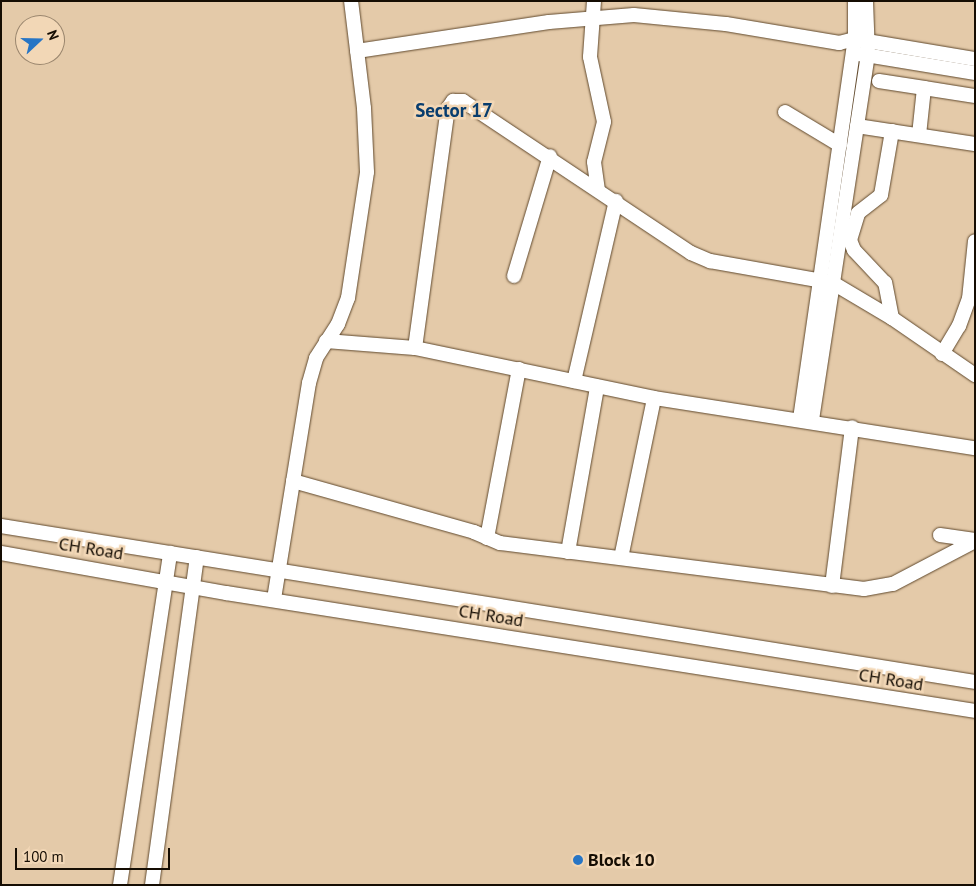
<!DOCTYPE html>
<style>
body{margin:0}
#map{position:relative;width:976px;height:886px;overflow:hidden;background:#e4caa9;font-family:"PT Sans",sans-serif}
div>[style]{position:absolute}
.roads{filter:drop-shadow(0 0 1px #60492d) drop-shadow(0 0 1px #60492d)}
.minor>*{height:14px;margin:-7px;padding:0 7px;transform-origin:7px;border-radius:7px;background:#fff}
.dots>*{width:14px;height:14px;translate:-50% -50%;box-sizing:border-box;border:2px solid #f2d7b6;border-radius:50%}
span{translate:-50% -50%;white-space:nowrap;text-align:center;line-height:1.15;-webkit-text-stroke:5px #f2d7b6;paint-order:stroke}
.street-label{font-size:18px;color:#150d03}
.poi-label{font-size:18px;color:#150d03;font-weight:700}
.left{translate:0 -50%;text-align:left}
.neighbourhood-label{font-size:19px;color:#083d6e;font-weight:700}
.frame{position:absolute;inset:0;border:2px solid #150d03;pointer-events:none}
.north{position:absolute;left:15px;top:15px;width:50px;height:50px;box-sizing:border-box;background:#f2d7b6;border:1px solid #9a866e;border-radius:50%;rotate:69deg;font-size:14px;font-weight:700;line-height:20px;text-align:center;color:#150d03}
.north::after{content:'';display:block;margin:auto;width:18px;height:22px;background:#2775c5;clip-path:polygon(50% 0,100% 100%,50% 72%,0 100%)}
.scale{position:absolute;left:15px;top:848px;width:155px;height:22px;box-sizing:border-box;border:2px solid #150d03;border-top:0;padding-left:6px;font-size:15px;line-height:18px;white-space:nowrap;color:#150d03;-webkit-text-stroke:4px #f2d7b6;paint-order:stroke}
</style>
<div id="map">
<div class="roads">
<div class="minor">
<div style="left:594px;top:1px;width:56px;rotate:94.1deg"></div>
<div style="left:590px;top:57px;width:66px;rotate:77.8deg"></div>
<div style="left:604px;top:122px;width:41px;rotate:104deg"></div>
<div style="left:594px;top:162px;width:27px;rotate:82deg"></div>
<div style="left:357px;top:51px;width:194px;rotate:-8.6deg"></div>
<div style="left:549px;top:22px;width:85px;rotate:-4.7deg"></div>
<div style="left:634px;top:15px;width:92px;rotate:5.6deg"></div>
<div style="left:726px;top:24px;width:115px;rotate:9.5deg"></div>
<div style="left:839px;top:43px;width:16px;rotate:-14deg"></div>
<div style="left:855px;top:39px;width:122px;rotate:9.5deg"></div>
<div style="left:859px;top:54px;width:118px;rotate:9.3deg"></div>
<div style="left:879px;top:81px;width:46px;rotate:8.8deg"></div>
<div style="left:785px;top:112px;width:64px;rotate:31deg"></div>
<div style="left:857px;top:126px;width:119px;rotate:8.7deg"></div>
<div style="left:919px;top:135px;width:47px;rotate:-83.9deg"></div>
<div style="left:924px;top:88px;width:52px;rotate:8.9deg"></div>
<div style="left:514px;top:276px;width:125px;rotate:-73.3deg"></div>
<div style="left:892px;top:318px;width:36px;rotate:-101deg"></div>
<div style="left:885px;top:283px;width:45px;rotate:-133.2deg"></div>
<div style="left:854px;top:250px;width:11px;rotate:-112deg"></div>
<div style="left:850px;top:240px;width:28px;rotate:-73deg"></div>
<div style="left:858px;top:213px;width:29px;rotate:-38deg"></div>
<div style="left:881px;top:195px;width:65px;rotate:-80.2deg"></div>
<div style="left:326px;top:341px;width:89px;rotate:4.5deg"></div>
<div style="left:415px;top:348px;width:244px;rotate:11.8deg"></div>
<div style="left:654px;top:398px;width:325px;rotate:8.9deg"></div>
<div style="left:415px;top:348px;width:242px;rotate:-82.2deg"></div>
<div style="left:448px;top:108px;width:9px;rotate:-54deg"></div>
<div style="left:453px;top:101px;width:10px"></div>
<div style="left:463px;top:101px;width:274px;rotate:33.7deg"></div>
<div style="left:691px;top:253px;width:21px;rotate:23deg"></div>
<div style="left:710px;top:261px;width:125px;rotate:10.1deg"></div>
<div style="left:833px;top:283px;width:69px;rotate:30.7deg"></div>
<div style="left:892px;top:318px;width:101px;rotate:34.5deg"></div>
<div style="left:942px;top:354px;width:33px;rotate:-59deg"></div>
<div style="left:959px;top:326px;width:29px;rotate:-70deg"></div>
<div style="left:969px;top:299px;width:58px;rotate:-84.1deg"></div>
<div style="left:574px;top:381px;width:185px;rotate:-76.9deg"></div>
<div style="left:800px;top:419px;width:384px;rotate:-81.8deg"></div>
<div style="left:855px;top:39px;width:38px;rotate:-90deg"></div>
<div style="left:812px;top:420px;width:368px;rotate:-81.3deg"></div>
<div style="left:868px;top:56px;width:55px;rotate:-92.1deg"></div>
<div style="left:293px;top:481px;width:188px;rotate:15.7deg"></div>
<div style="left:474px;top:532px;width:28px;rotate:23deg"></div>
<div style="left:500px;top:543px;width:367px;rotate:7.2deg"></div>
<div style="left:864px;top:589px;width:29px;rotate:-10deg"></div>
<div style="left:893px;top:584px;width:93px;rotate:-27.7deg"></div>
<div style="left:1px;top:526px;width:986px;rotate:9.1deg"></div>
<div style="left:940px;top:535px;width:35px;rotate:8deg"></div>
<div style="left:487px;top:538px;width:172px;rotate:-79.3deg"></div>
<div style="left:568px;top:552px;width:168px;rotate:-80deg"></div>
<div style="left:1px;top:553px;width:229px;rotate:10.1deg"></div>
<div style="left:226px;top:593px;width:758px;rotate:8.95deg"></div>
<div style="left:621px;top:558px;width:163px;rotate:-78.3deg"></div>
<div style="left:832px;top:586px;width:160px;rotate:-82.8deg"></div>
<div style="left:274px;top:599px;width:219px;rotate:-80.8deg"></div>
<div style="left:309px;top:383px;width:26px;rotate:-74deg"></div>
<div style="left:316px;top:358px;width:40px;rotate:-57.1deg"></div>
<div style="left:338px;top:324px;width:28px;rotate:-69deg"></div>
<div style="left:348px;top:298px;width:127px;rotate:-81.4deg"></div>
<div style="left:367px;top:172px;width:64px;rotate:-92.7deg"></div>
<div style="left:364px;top:108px;width:108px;rotate:-96.9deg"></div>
<div style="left:120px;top:885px;width:336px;rotate:-81.4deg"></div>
<div style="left:152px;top:885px;width:331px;rotate:-82.2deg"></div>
</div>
</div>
<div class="dots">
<div style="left:578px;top:860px;background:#2775c5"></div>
</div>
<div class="street-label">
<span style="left:91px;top:549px;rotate:9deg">CH Road</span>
<span style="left:491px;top:616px;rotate:9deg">CH Road</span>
<span style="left:891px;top:680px;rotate:9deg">CH Road</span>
</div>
<div class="poi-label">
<span class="left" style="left:588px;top:860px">Block 10</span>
</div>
<div class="neighbourhood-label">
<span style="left:454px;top:111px">Sector 17</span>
</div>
<div class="frame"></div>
<div class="north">N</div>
<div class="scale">100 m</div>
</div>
